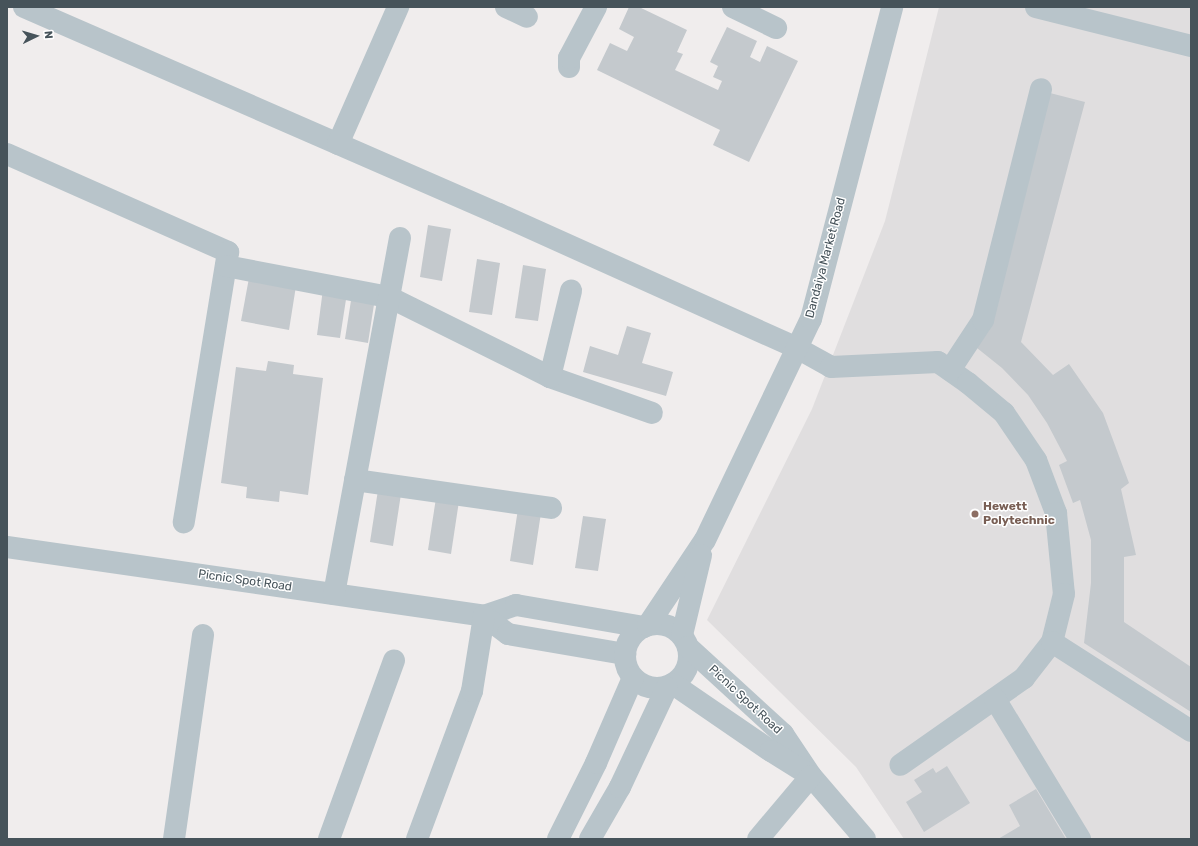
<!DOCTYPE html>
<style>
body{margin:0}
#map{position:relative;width:1198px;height:846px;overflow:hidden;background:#f0eded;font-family:Rubik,sans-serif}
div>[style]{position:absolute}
.education>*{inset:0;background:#e0dedf}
.building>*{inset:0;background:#c4c9cd}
.minor>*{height:22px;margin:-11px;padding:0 11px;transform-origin:11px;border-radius:11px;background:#b8c4ca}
.minor>.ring{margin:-11px;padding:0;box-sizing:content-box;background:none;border:22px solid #b8c4ca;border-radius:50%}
.dots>*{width:11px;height:11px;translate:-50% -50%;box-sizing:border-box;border:2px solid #fff;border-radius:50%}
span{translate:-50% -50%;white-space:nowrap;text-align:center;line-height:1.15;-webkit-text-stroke:3px #fff;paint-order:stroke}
.street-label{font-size:12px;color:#46535a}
.education-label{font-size:12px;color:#785e54;font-weight:700}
.left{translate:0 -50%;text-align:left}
.frame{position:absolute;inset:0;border:8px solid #46535a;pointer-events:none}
.north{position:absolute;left:16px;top:16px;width:40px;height:40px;-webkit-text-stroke:3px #fff;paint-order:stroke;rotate:85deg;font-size:11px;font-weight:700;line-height:16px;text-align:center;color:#46535a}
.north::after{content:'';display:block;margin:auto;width:14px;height:18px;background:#46535a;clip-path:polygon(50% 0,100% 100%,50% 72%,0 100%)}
</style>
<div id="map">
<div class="education">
<div style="clip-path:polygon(939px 7px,1191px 7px,1191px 839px,904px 839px,856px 767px,707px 620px,812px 409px,885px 221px)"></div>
</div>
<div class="building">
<div style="clip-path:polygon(629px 7px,639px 7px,687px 30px,677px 52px,683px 54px,675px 70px,718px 90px,722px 81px,713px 77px,718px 66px,710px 62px,727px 27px,757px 41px,750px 57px,760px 62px,767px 46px,798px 61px,749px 162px,713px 145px,720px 130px,597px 70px,610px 43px,627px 51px,634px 37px,619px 29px)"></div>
<div style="clip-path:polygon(1050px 93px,1085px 102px,1021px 342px,1053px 375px,1069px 364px,1103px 413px,1129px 483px,1121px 489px,1136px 555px,1124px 557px,1124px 622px,1191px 667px,1191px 712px,1084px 643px,1091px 583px,1091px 540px,1080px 500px,1073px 503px,1059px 465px,1067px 461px,1047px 423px,1028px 395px,1002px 368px,977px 348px)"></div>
<div style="clip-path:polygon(428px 225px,451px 229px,442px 281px,420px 277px)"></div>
<div style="clip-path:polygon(477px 259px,500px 263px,492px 315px,469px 312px)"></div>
<div style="clip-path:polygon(523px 265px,546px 269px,538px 321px,515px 318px)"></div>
<div style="clip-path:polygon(249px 278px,296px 286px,289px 330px,241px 321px)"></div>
<div style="clip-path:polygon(323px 289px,347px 293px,340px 338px,317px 335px)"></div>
<div style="clip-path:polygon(352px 294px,375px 298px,368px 343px,345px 339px)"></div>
<div style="clip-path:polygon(627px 326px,651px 333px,642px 363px,673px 372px,666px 396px,583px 372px,590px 346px,618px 355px)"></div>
<div style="clip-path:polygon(268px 361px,294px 365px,293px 374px,323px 378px,308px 495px,280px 491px,279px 502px,246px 498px,247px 487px,221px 483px,236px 367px,266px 371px)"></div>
<div style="clip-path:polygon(378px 490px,401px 494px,393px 546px,370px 542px)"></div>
<div style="clip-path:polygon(436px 498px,459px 501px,451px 554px,428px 550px)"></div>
<div style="clip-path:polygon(518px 509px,541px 513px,533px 565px,510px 561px)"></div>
<div style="clip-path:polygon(583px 516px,606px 519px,598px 571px,575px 568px)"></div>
<div style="clip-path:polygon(947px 766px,970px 803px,924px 832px,906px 802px,922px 792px,914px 780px,933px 768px,936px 773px)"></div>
<div style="clip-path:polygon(1036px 789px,1066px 839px,998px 839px,1020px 826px,1009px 805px)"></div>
</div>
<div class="minor">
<div style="left:24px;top:7px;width:518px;rotate:23.55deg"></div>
<div style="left:499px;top:214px;width:327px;rotate:24.2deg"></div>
<div style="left:797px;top:348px;width:39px;rotate:29deg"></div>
<div style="left:831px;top:367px;width:107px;rotate:-2.7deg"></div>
<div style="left:938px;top:362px;width:37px;rotate:35deg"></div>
<div style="left:968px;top:383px;width:47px;rotate:39.8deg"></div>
<div style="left:1004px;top:413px;width:57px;rotate:55.8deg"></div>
<div style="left:1036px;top:460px;width:57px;rotate:69.3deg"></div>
<div style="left:1056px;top:513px;width:81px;rotate:84.4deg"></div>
<div style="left:1064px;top:594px;width:49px;rotate:104deg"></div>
<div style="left:1052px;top:642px;width:46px;rotate:127.9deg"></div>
<div style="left:1024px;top:678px;width:151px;rotate:144.9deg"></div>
<div style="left:506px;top:7px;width:23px;rotate:25deg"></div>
<div style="left:733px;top:7px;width:48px;rotate:26deg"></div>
<div style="left:1036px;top:7px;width:160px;rotate:14.1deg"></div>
<div style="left:569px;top:67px;width:9px;rotate:-90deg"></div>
<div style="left:569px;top:58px;width:58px;rotate:-62.1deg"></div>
<div style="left:338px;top:144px;width:150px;rotate:-66.3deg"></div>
<div style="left:7px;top:154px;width:242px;rotate:23.9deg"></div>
<div style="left:228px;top:252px;width:274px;rotate:99.3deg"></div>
<div style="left:226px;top:266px;width:166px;rotate:10.8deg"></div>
<div style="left:389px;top:297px;width:180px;rotate:26.4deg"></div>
<div style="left:550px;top:377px;width:108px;rotate:19.4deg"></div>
<div style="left:950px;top:370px;width:60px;rotate:-56.6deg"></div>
<div style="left:983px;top:320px;width:238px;rotate:-75.9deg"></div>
<div style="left:550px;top:377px;width:89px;rotate:-76.3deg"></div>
<div style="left:355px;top:480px;width:198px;rotate:8.1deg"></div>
<div style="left:7px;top:547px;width:482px;rotate:8.2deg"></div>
<div style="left:484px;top:616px;width:34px;rotate:-19deg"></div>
<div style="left:516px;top:605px;width:130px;rotate:9.8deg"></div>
<div style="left:334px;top:594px;width:362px;rotate:-79.5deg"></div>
<div style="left:484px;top:616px;width:30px;rotate:37deg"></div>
<div style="left:508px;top:634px;width:119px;rotate:9.7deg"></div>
<div class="ring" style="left:625px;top:624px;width:42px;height:42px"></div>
<div style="left:648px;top:625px;width:102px;rotate:-56.2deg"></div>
<div style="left:705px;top:540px;width:245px;rotate:-64.4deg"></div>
<div style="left:811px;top:319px;width:322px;rotate:-75.4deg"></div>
<div style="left:682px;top:635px;width:82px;rotate:-76.6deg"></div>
<div style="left:1052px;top:642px;width:165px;rotate:32.6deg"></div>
<div style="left:688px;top:647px;width:129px;rotate:42.5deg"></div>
<div style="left:783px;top:734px;width:50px;rotate:56.3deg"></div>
<div style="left:811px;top:776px;width:83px;rotate:49.4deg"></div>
<div style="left:673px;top:684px;width:119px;rotate:34.4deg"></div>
<div style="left:771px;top:751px;width:40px;rotate:32deg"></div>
<div style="left:995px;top:699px;width:164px;rotate:58.7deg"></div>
<div style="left:174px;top:839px;width:206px;rotate:-81.9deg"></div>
<div style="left:329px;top:839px;width:190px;rotate:-70deg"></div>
<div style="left:417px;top:839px;width:158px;rotate:-69.6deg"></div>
<div style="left:472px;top:691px;width:76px;rotate:-80.9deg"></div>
<div style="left:558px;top:839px;width:85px;rotate:-63.4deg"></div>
<div style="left:596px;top:763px;width:93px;rotate:-66.5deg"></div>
<div style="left:590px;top:839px;width:60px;rotate:-60deg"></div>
<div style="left:620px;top:787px;width:110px;rotate:-64.8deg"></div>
<div style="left:758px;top:839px;width:82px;rotate:-49.9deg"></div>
</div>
<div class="dots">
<div style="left:975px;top:514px;background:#8d6e63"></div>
</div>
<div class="street-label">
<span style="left:826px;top:258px;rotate:-75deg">Dandaiya Market Road</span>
<span style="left:245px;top:581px;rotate:8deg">Picnic Spot Road</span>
<span style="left:745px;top:700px;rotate:43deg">Picnic Spot Road</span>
</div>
<div class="education-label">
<span class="left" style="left:983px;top:514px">Hewett<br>Polytechnic</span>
</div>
<div class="frame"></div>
<div class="north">N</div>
</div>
